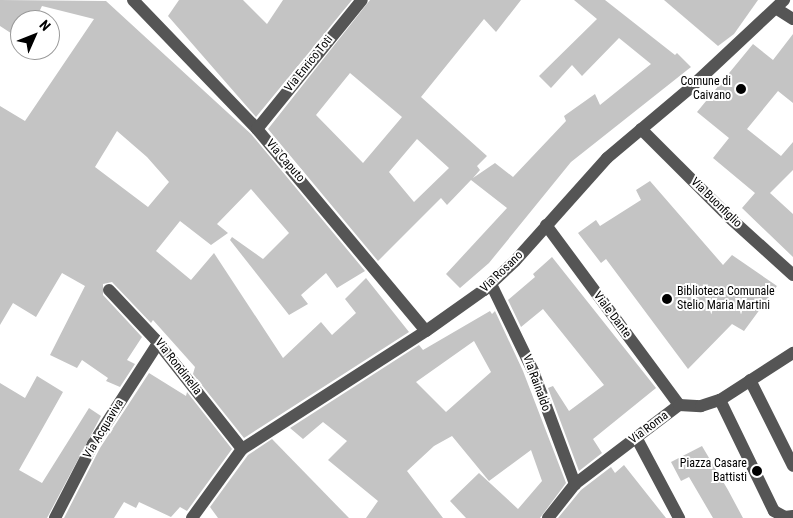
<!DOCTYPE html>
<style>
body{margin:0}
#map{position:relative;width:793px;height:518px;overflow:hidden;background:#fff;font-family:"Roboto Condensed",sans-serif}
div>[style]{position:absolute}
.building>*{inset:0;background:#c4c4c4}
.minor>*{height:12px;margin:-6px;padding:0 6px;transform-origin:6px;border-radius:6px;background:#555}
.dots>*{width:14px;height:14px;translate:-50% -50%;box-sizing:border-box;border:2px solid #fff;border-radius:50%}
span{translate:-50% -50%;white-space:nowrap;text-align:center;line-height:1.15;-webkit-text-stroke:4px #fff;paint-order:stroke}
.street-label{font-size:12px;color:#000}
.poi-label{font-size:12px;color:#000}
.right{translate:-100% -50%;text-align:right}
.left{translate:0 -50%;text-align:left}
.north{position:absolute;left:10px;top:10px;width:50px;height:50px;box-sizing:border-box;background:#fff;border:1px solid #999;border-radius:50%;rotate:46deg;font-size:14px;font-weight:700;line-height:20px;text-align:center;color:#000}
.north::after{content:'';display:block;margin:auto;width:18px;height:22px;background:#000;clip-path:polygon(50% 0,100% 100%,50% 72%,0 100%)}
</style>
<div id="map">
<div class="building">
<div style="clip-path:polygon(evenodd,0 0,106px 1px,251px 134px,365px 271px,337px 288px,326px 273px,301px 295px,308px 304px,289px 315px,230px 240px,232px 237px,263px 259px,289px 233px,251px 189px,217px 224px,228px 233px,211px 245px,180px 221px,156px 251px,191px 280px,214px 253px,283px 358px,321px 322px,332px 335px,356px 313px,345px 299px,366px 278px,409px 332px,244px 438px,193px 374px,195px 367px,153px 320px,151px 323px,112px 282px,103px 284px,103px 295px,142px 337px,127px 360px,135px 364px,120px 387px,106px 381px,108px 378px,82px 360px,77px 368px,50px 355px,85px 286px,62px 273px,36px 317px,13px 303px,0 325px,0 106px,25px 121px,94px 19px,42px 6px,35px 20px,20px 20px,20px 39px,0 26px,0 0,117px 131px,147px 157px,169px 182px,148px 207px,95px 167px,117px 131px)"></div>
<div style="clip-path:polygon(179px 0,243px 0,267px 24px,283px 0,352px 0,256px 117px,168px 16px)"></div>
<div style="clip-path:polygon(evenodd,370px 0,521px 0,496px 32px,484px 19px,421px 97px,487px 156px,477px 166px,480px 170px,473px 178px,495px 163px,513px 177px,566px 121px,564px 116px,595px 94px,600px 105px,651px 64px,619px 38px,582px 76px,572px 65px,551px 88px,539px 76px,597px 19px,574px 0,605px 0,675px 55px,677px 53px,691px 67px,571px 162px,489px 263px,460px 288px,446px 274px,507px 208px,471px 180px,447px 205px,441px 198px,378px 261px,268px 129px,370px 0,350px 73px,402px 117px,363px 163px,316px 115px,350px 73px,370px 0,417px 139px,449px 168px,414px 202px,389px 172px,417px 139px)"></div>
<div style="clip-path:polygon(664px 0,758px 0,734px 34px,718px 46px)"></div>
<div style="clip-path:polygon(793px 34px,793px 103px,778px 91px,747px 129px,781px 156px,793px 142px,793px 170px,770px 193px,793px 214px,793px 257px,742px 208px,755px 193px,713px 158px,729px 138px,697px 112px,753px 44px,773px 60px)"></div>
<div style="clip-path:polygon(650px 181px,723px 265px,732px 255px,777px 286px,744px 331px,732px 324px,688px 369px,606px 259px,601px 263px,578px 233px,596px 220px,600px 226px,641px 200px,636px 190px)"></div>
<div style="clip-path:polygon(552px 257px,656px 388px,593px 439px,602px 453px,579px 471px,548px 388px,553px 386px,569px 411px,604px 385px,543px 309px,521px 327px,508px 300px,535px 277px,533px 274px)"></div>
<div style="clip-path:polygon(evenodd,490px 311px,492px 314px,495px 311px,523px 371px,566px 483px,540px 518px,466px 518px,450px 501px,479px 473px,518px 509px,542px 481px,531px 450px,489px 481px,452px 436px,434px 446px,407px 471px,443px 518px,366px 518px,378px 501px,328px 460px,347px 441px,323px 422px,303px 439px,290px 428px,419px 345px,423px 350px,490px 311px,474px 341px,491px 372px,446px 412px,416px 382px,474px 341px)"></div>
<div style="clip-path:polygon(149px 373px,186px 396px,187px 392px,232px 449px,187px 511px,180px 507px,171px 517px,139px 502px,136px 508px,124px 502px,114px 518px,64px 518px,100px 448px)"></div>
<div style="clip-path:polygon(37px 376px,63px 392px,19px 470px,42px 483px,89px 408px,101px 416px,47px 518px,0 518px,0 383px,25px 398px)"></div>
<div style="clip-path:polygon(272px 439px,349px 518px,218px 518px,210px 507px,248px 455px)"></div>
<div style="clip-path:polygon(702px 446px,728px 490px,743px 518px,713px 518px,689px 477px,681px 481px,671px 462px)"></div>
<div style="clip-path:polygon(624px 465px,666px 518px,558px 518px,581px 490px,611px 467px,615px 473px)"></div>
</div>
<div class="minor">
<div style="left:133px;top:0;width:179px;rotate:46.1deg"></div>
<div style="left:257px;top:129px;width:263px;rotate:50.1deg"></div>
<div style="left:777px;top:9px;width:19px;rotate:32deg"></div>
<div style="left:257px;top:129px;width:166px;rotate:-50.9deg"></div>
<div style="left:641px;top:129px;width:126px;rotate:45deg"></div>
<div style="left:730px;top:218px;width:85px;rotate:42.1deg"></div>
<div style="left:546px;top:225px;width:224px;rotate:53.5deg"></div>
<div style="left:491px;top:284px;width:97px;rotate:64.2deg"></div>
<div style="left:533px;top:371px;width:121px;rotate:69.6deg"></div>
<div style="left:109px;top:290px;width:69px;rotate:46.8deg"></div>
<div style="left:156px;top:340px;width:139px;rotate:51.7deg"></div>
<div style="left:750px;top:380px;width:96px;rotate:63.4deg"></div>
<div style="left:720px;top:400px;width:123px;rotate:64.1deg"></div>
<div style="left:774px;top:511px;width:13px;rotate:29deg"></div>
<div style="left:785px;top:517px;width:8px;rotate:-7deg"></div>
<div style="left:636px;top:437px;width:92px;rotate:62deg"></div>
<div style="left:55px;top:518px;width:83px;rotate:-62.8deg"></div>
<div style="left:93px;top:444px;width:120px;rotate:-57.2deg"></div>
<div style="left:192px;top:518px;width:85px;rotate:-54.1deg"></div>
<div style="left:242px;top:449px;width:219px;rotate:-32.7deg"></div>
<div style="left:426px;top:331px;width:71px;rotate:-35.3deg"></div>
<div style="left:484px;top:290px;width:42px;rotate:-43.1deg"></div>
<div style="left:515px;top:261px;width:138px;rotate:-48.2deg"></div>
<div style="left:607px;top:158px;width:109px;rotate:-40.1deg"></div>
<div style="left:690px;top:88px;width:129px;rotate:-43.1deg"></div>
<div style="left:548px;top:518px;width:43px;rotate:-51.5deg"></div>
<div style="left:575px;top:484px;width:131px;rotate:-37.2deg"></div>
<div style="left:679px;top:405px;width:22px;rotate:3deg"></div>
<div style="left:701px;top:406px;width:20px;rotate:-18deg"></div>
<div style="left:720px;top:400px;width:87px;rotate:-32.8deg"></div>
</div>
<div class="dots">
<div style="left:741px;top:89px;background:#000"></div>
<div style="left:667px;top:299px;background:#000"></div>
<div style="left:757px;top:471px;background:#000"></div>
</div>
<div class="street-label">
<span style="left:309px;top:64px;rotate:-51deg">Via Enrico Toti</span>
<span style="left:285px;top:161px;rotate:49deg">Via Caputo</span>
<span style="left:716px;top:203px;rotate:44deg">Via Buonfiglio</span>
<span style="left:502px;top:272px;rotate:-44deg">Via Rosano</span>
<span style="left:612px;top:315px;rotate:53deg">Viale Dante</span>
<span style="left:178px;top:367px;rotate:52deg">Via Rondinella</span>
<span style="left:536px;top:383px;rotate:70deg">Via Rainaldo</span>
<span style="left:649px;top:428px;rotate:-37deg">Via Roma</span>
<span style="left:104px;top:429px;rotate:-59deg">Via Acquaviva</span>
</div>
<div class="poi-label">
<span class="right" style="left:731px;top:89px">Comune di<br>Caivano</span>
<span class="left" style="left:677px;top:299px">Biblioteca Comunale<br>Stelio Maria Martini</span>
<span class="right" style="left:747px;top:471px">Piazza Casare<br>Battisti</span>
</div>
<div class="north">N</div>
</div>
